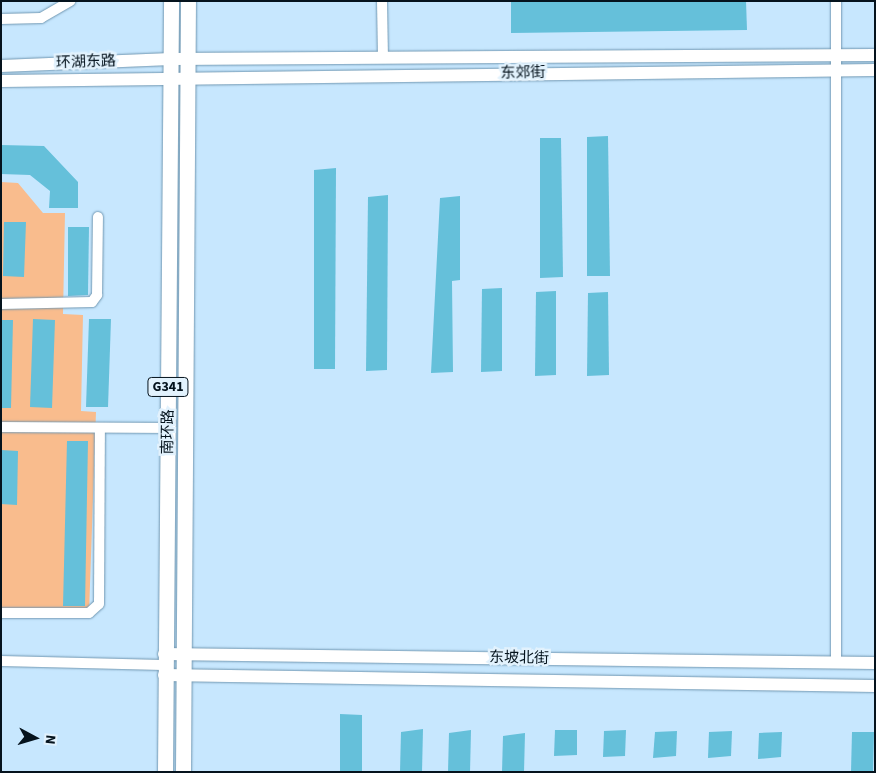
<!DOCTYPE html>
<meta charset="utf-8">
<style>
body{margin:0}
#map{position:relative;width:876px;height:773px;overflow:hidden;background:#c7e7fe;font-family:"Source Sans 3","Noto Sans SC",sans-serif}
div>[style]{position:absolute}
.green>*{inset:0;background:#f9bc8d}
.building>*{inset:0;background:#65c0da}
.roads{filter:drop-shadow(0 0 1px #7197b1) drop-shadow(0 0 1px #7197b1)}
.minor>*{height:10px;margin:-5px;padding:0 5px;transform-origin:5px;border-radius:5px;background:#fff}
.major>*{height:12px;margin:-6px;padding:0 6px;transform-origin:6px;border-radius:6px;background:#fff}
.highway>*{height:15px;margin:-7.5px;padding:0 7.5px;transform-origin:7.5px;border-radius:7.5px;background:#fff}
span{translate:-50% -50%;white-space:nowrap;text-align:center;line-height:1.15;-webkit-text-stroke:5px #e2f2fd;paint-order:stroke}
.shield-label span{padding:1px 4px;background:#e2f2fd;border:1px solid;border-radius:4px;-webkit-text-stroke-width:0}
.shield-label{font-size:14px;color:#05131d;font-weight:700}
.street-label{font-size:15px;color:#05131d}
.frame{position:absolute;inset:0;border:2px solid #05131d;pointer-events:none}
.north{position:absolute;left:10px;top:713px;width:50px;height:50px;-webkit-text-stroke:4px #e2f2fd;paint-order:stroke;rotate:96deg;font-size:14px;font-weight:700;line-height:20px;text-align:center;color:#05131d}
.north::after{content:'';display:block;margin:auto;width:18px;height:22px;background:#05131d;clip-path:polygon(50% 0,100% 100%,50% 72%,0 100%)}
</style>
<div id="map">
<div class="green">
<div style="clip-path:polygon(1px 182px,18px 183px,43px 213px,65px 213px,63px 314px,83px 315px,81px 411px,96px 412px,89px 613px,1px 613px)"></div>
</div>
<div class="building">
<div style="clip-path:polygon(511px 1px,746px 1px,747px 30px,511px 33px)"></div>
<div style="clip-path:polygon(608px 136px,610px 276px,587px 276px,587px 137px)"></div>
<div style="clip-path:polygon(540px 138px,561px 138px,563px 277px,540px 278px)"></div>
<div style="clip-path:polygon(1px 145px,44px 146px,78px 182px,78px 208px,49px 208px,50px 191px,30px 175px,1px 174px)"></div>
<div style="clip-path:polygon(336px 168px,335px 369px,314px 369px,314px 170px)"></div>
<div style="clip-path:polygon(388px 195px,387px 370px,366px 371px,368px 197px)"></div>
<div style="clip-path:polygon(460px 196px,460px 280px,452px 281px,453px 372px,431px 373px,440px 198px)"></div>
<div style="clip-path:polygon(4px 222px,26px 222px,24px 277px,3px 276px)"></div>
<div style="clip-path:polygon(68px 227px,89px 227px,88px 295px,68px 296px)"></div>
<div style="clip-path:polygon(502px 288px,502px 371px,481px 372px,482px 289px)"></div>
<div style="clip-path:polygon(556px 291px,556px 375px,535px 376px,536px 292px)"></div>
<div style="clip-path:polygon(608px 292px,609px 375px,587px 376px,588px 293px)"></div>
<div style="clip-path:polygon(33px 319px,55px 320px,52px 408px,30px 407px)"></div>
<div style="clip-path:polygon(89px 319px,111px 319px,108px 407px,86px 407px)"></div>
<div style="clip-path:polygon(1px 320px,13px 320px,11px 408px,1px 408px)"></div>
<div style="clip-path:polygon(67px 441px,88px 441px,85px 606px,63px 606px)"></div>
<div style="clip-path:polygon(1px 450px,18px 451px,17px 505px,1px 504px)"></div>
<div style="clip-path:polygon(340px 714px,362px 715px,362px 772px,340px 772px)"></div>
<div style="clip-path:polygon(423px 729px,422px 772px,400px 772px,401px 732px)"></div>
<div style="clip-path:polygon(471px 730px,470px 772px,448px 772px,449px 733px)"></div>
<div style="clip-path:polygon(555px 730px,577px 730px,577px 755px,554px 756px)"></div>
<div style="clip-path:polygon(626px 730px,625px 756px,603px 757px,604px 731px)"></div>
<div style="clip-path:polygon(677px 731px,676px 756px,653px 758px,655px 732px)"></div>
<div style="clip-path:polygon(732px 731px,731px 756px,708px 758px,709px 732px)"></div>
<div style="clip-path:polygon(782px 732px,781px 757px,758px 759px,759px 733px)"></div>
<div style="clip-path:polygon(852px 732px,874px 732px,873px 772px,851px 772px)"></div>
<div style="clip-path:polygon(525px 733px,524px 772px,502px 772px,503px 736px)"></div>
</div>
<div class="roads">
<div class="minor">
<div style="left:382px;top:1px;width:57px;rotate:89deg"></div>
<div style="left:836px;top:1px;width:661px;rotate:90deg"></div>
<div style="left:1px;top:19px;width:40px;rotate:-1.4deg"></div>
<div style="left:41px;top:18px;width:34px;rotate:-30deg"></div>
<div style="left:1px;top:304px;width:91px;rotate:-1.3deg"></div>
<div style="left:92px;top:302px;width:9px;rotate:-54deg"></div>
<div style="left:97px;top:295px;width:78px;rotate:-89.3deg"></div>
<div style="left:1px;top:427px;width:167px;rotate:0.3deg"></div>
<div style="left:1px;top:613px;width:88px"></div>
<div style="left:89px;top:613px;width:13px;rotate:-42deg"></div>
<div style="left:99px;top:604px;width:175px;rotate:-89.7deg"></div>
<div style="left:1px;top:661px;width:162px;rotate:1.4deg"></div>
</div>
<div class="major">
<div style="left:1px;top:66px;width:170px;rotate:-2.4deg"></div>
<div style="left:171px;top:59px;width:704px;rotate:-0.33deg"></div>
<div style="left:1px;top:81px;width:874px;rotate:-0.72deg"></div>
<div style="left:164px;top:654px;width:711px;rotate:0.73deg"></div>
<div style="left:164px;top:675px;width:711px;rotate:0.89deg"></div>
</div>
<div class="highway">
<div style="left:165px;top:772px;width:771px;rotate:-89.55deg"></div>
<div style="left:183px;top:772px;width:771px;rotate:-89.63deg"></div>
</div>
</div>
<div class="shield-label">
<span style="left:168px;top:387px">G341</span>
</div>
<div class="street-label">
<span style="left:86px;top:62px;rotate:-2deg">环湖东路</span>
<span style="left:523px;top:73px;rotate:-1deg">东郊街</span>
<span style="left:168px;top:432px;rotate:-89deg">南环路</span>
<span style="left:519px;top:658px;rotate:1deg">东坡北街</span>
</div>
<div class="frame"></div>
<div class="north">N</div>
</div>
